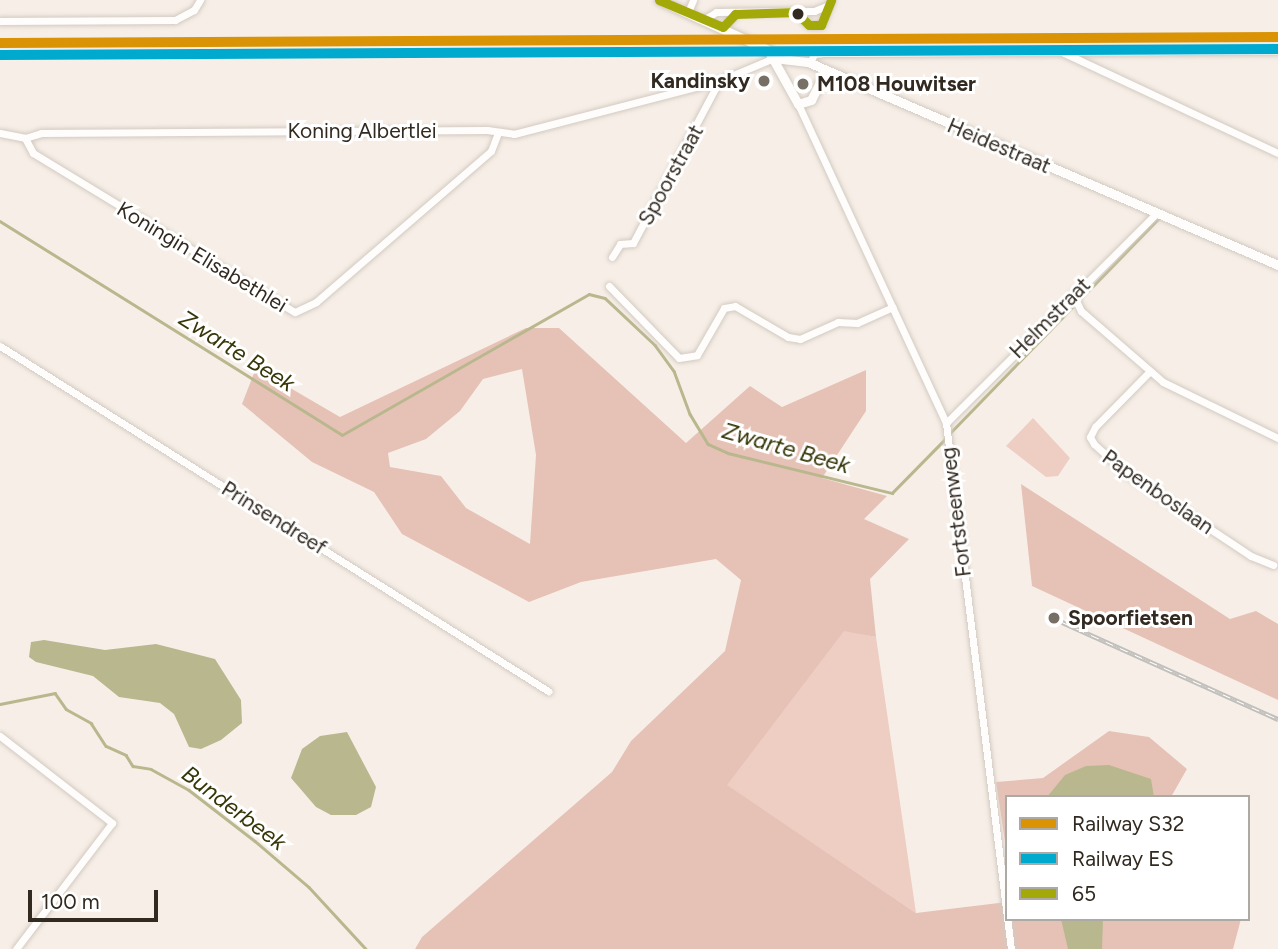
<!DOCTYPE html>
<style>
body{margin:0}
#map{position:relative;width:1278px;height:949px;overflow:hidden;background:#f7efe7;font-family:Figtree,sans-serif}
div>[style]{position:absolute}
.green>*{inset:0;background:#eecdc3}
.forest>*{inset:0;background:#e6c2b6}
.water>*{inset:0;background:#b9b78e}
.stream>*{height:2.5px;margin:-1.25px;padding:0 1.25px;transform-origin:1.25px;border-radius:1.25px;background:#b9b78e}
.roads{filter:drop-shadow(0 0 2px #d2cac2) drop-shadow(0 0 2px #d2cac2)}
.minor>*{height:7px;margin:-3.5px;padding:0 3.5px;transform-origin:3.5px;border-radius:3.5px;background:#fefdfb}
.tertiary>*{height:9px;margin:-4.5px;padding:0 4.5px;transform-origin:4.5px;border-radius:4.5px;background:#fefdfb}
.rail>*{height:5px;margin-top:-2.5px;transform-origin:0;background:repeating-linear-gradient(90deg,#fff 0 8px,#c1bfbc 0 16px);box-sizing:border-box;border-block:2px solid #c1bfbc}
.bus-1>*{height:9px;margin:-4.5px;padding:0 4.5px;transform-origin:4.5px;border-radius:4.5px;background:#a2a908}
.rail-1>*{height:10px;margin:-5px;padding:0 5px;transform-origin:5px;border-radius:5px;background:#d99305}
.rail-2>*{height:10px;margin:-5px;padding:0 5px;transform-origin:5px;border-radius:5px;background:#00a9ce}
.dots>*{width:19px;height:19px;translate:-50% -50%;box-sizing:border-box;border:4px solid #fff;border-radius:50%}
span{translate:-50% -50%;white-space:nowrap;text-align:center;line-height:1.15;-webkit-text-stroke:6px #fff;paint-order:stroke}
.poi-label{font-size:21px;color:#322a21;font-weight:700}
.right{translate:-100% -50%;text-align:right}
.left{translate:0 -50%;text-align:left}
.street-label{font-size:21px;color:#322a21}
.water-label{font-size:23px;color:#38370a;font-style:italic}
.legend{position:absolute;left:1005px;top:795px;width:245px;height:126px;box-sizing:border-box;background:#fff;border:2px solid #adaaa6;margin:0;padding:9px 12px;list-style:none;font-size:21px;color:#322a21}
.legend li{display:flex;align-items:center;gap:14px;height:35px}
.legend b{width:35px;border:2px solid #adaaa6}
.scale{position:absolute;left:28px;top:890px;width:130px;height:32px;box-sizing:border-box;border:4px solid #322a21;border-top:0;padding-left:9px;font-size:21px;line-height:24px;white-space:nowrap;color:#322a21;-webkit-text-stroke:5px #fff;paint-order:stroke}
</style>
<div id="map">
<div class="green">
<div style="clip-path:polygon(1033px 418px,1070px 458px,1058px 476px,1046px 477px,1006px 446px)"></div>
<div style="clip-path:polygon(844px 630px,876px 637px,916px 913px,726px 785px)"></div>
</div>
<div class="forest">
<div style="clip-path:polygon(evenodd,526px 328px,559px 328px,686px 443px,750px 386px,782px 407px,866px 370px,866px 411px,822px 478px,887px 496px,864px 519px,909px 539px,870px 579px,876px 637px,844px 631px,727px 785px,916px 913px,1007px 902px,1007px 919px,1241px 919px,1233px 949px,415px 949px,422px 937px,612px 772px,631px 741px,725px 651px,741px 580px,716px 559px,581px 582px,529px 602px,402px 534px,374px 492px,312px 462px,242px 404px,256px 368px,340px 417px,526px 328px,522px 369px,536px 455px,530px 544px,466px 508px,441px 476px,390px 467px,388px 453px,426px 439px,460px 411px,483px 379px,522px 369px)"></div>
<div style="clip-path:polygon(1021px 484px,1230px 619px,1256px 611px,1278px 624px,1278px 700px,1032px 586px)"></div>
<div style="clip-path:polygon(1109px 731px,1149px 737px,1187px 769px,1171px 797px,1007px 797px,1007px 855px,996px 782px,1043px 778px)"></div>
</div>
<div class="water">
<div style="clip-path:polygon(44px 640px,105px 650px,156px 644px,215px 659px,241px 700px,242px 723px,221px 740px,201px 749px,189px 747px,174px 714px,160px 703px,119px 697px,93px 676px,36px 662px,29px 657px,31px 642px)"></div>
<div style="clip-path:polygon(347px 732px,376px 787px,371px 807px,356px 815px,331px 815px,316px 807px,291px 778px,302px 749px,320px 736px)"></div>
<div style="clip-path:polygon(1109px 765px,1151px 779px,1154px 797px,1047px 797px,1065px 775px,1086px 766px)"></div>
<div style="clip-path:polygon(1061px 919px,1103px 919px,1102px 949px,1068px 949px)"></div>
</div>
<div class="stream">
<div style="left:0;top:221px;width:403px;rotate:32deg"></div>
<div style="left:342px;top:435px;width:284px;rotate:-29.7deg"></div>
<div style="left:589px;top:294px;width:16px;rotate:14deg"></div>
<div style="left:605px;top:298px;width:69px;rotate:43.2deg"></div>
<div style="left:655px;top:345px;width:32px;rotate:54deg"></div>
<div style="left:674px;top:371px;width:46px;rotate:69.6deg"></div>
<div style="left:690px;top:414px;width:35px;rotate:59deg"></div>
<div style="left:708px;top:444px;width:22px;rotate:24deg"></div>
<div style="left:728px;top:453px;width:169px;rotate:13.7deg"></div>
<div style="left:892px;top:493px;width:76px;rotate:-45.5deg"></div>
<div style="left:949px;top:434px;width:301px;rotate:-45.8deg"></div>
<div style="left:0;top:704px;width:56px;rotate:-11.3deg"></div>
<div style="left:55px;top:693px;width:19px;rotate:55deg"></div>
<div style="left:66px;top:709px;width:29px;rotate:29deg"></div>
<div style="left:91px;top:723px;width:27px;rotate:57deg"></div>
<div style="left:106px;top:746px;width:22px;rotate:24deg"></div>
<div style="left:126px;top:755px;width:13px;rotate:58deg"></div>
<div style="left:133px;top:766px;width:18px;rotate:9deg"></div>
<div style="left:151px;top:769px;width:43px;rotate:28.9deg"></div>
<div style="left:189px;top:790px;width:83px;rotate:37.7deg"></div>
<div style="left:255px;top:841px;width:71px;rotate:40.4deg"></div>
<div style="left:309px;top:887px;width:84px;rotate:47.4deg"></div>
</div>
<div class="roads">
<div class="minor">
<div style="left:688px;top:12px;width:13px;rotate:-67deg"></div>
<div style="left:796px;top:12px;width:18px;rotate:45deg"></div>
<div style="left:809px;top:25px;width:12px"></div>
<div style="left:821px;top:25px;width:27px;rotate:-68deg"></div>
<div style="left:705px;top:19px;width:13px;rotate:-32deg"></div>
<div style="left:716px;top:12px;width:98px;rotate:-0.6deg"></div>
<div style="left:814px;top:11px;width:16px;rotate:-22deg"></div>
<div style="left:0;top:21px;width:175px;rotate:-0.3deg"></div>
<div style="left:175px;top:20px;width:21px;rotate:-28deg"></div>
<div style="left:194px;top:10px;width:12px;rotate:-59deg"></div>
<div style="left:723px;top:27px;width:18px;rotate:-47deg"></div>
<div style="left:1062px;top:52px;width:238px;rotate:25.1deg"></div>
<div style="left:810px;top:63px;width:10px;rotate:-66deg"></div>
<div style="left:814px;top:54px;width:9px;rotate:-6deg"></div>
<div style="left:823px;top:53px;width:455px;rotate:-0.3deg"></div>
<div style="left:798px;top:104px;width:352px;rotate:65.1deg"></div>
<div style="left:946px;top:423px;width:530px;rotate:82.96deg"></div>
<div style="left:0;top:133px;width:25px;rotate:11deg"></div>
<div style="left:25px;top:138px;width:17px;rotate:-17deg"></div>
<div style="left:41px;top:133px;width:446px;rotate:-0.4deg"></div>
<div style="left:487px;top:130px;width:27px;rotate:8deg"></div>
<div style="left:514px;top:134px;width:212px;rotate:-14.5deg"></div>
<div style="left:719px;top:81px;width:60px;rotate:-22.7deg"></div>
<div style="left:25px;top:138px;width:17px;rotate:62deg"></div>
<div style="left:33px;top:153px;width:306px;rotate:31.3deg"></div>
<div style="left:295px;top:312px;width:23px;rotate:-25deg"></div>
<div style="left:316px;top:302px;width:231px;rotate:-40.8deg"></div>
<div style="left:491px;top:151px;width:19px;rotate:-69deg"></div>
<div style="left:612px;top:257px;width:15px;rotate:-58deg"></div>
<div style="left:620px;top:244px;width:13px;rotate:-4deg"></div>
<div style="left:633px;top:243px;width:183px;rotate:-62deg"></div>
<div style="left:609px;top:286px;width:100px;rotate:45.8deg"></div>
<div style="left:679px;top:358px;width:18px;rotate:-9deg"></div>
<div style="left:697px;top:355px;width:54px;rotate:-60.1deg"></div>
<div style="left:724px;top:308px;width:11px;rotate:-10deg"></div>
<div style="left:735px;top:306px;width:61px;rotate:30.3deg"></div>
<div style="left:788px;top:337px;width:12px;rotate:9deg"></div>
<div style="left:800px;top:339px;width:42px;rotate:-24.1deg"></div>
<div style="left:838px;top:322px;width:19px;rotate:3deg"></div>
<div style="left:857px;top:323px;width:39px;rotate:-24deg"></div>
<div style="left:1073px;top:294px;width:19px;rotate:65deg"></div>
<div style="left:1081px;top:311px;width:108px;rotate:40.9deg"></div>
<div style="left:1163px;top:382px;width:128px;rotate:26deg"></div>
<div style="left:0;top:346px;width:648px;rotate:32.19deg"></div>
<div style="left:1150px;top:371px;width:78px;rotate:134.5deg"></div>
<div style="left:1095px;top:427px;width:11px;rotate:117deg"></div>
<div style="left:1090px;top:437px;width:8px;rotate:60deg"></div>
<div style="left:1094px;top:444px;width:43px;rotate:42.2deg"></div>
<div style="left:1126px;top:473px;width:150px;rotate:33.6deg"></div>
<div style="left:1251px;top:556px;width:24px;rotate:22deg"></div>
<div style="left:946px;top:423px;width:296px;rotate:-44.9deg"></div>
<div style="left:0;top:736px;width:142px;rotate:37.8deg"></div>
<div style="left:112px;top:823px;width:158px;rotate:127.3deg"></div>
</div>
<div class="tertiary">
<div style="left:659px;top:0;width:120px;rotate:24.6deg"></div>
<div style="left:768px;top:50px;width:62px;rotate:60.9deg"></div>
<div style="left:798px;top:104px;width:14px;rotate:-17deg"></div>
<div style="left:811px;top:100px;width:33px;rotate:-63deg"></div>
<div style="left:774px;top:58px;width:34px;rotate:7deg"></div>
<div style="left:808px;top:62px;width:512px;rotate:23.36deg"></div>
</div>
</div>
<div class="rail">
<div style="left:1062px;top:622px;width:237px;rotate:24.2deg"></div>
</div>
<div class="bus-1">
<div style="left:659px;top:0;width:69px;rotate:22.9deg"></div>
<div style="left:723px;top:27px;width:18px;rotate:-47deg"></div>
<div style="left:735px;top:14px;width:61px;rotate:-1.9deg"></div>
<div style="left:796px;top:12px;width:18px;rotate:45deg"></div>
<div style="left:809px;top:25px;width:12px"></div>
<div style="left:821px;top:25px;width:27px;rotate:-68deg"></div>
</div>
<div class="rail-1">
<div style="left:0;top:43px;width:1278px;rotate:-0.27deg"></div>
</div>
<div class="rail-2">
<div style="left:0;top:55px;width:1278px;rotate:-0.27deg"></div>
</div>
<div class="dots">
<div style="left:798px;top:14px;background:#322a21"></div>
<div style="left:764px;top:81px;background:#776f66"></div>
<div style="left:803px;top:84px;background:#776f66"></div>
<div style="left:1054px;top:618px;background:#776f66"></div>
</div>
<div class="poi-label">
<span class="right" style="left:750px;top:81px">Kandinsky</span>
<span class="left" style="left:817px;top:84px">M108 Houwitser</span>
<span class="left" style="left:1068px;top:618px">Spoorfietsen</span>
</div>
<div class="street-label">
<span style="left:362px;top:131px">Koning Albertlei</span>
<span style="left:999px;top:146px;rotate:23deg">Heidestraat</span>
<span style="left:671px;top:175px;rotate:-61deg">Spoorstraat</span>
<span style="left:202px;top:257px;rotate:31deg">Koningin Elisabethlei</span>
<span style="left:1050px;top:318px;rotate:-45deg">Helmstraat</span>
<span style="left:1158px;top:492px;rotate:35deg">Papenboslaan</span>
<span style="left:956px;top:512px;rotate:-97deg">Fortsteenweg</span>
<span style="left:274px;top:518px;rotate:32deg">Prinsendreef</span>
</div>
<div class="water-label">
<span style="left:237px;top:351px;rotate:32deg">Zwarte Beek</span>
<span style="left:786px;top:448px;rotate:16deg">Zwarte Beek</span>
<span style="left:234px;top:808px;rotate:37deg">Bunderbeek</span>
</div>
<ul class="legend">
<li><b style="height:9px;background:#d99305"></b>Railway S32</li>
<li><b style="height:9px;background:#00a9ce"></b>Railway ES</li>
<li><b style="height:9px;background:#a2a908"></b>65</li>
</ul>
<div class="scale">100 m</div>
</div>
